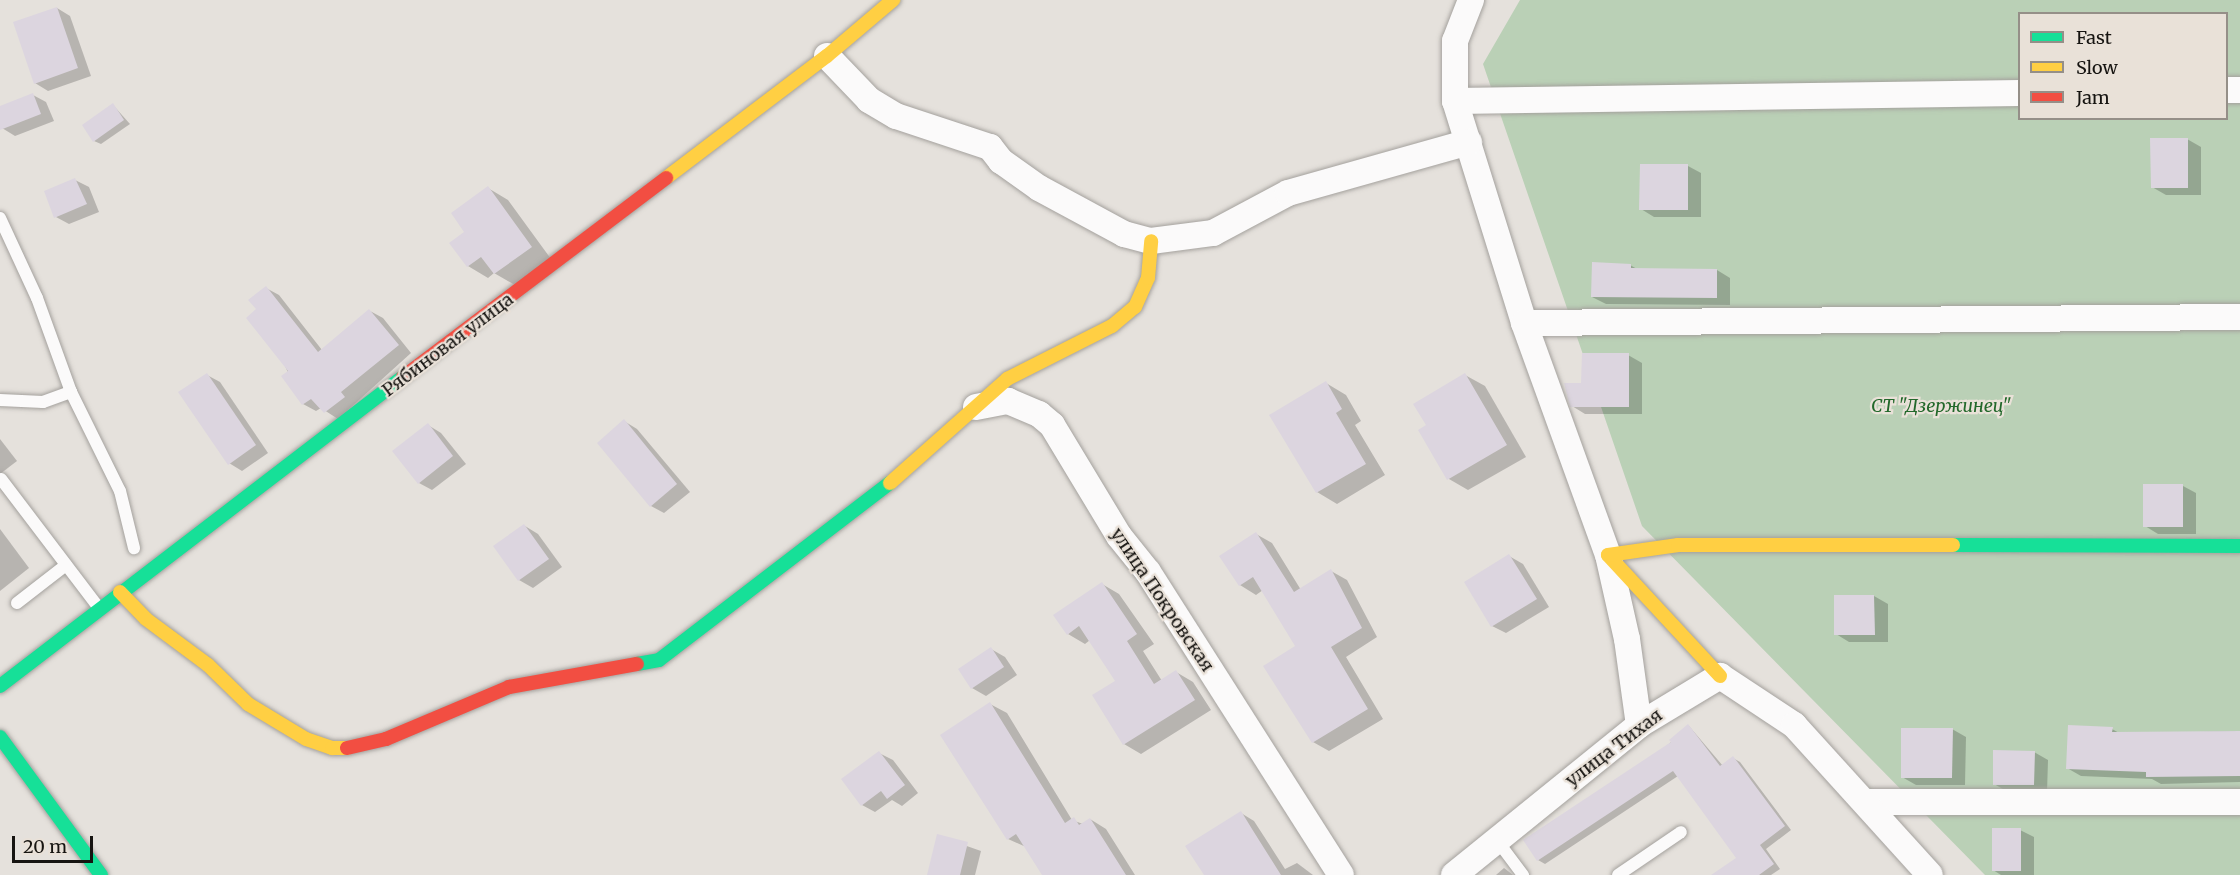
<!DOCTYPE html>
<meta charset="utf-8">
<style>
body{margin:0}
#map{position:relative;width:2240px;height:875px;overflow:hidden;background:#e5e1dc;font-family:Merriweather,serif}
div>[style]{position:absolute}
.green>*{inset:0;background:#bad0b6}
.shadow>*{inset:0;background:#0003}
.building>*{inset:0;background:#dcd5df}
.roads{filter:drop-shadow(0 0 2px #a4a19d) drop-shadow(0 0 2px #a4a19d)}
.lane>*{height:12px;margin:-6px;padding:0 6px;transform-origin:6px;border-radius:6px;background:#fbfafa}
.street>*{height:26px;margin:-13px;padding:0 13px;transform-origin:13px;border-radius:13px;background:#fbfafa}
.fast>*{height:14px;margin:-7px;padding:0 7px;transform-origin:7px;border-radius:7px;background:#16e098}
.slow>*{height:14px;margin:-7px;padding:0 7px;transform-origin:7px;border-radius:7px;background:#ffcf43}
.jam>*{height:14px;margin:-7px;padding:0 7px;transform-origin:7px;border-radius:7px;background:#f24e42}
span{translate:-50% -50%;white-space:nowrap;text-align:center;line-height:1.15;-webkit-text-stroke:4.5px #e9e1d8;paint-order:stroke}
.street-label{font-size:18px;color:#161411}
.park-label{font-size:18px;color:#22682a;font-style:italic}
.legend{position:absolute;left:2018px;top:12px;width:210px;height:108px;box-sizing:border-box;background:#e9e1d8;border:2px solid #958f88;margin:0;padding:8px 10px;list-style:none;font-size:18px;color:#161411}
.legend li{display:flex;align-items:center;gap:12px;height:30px}
.legend b{width:30px;border:2px solid #958f88}
.scale{position:absolute;left:12px;top:836px;width:81px;height:27px;box-sizing:border-box;border:3px solid #161411;border-top:0;padding-left:8px;font-size:18px;line-height:21px;white-space:nowrap;color:#161411;-webkit-text-stroke:4px #e9e1d8;paint-order:stroke}
</style>
<div id="map">
<div class="green">
<div style="clip-path:polygon(evenodd,1520px 0,2240px 0,2240px 875px,1985px 875px,1642px 526px,1483px 64px,1520px 0,2020px 14px,2226px 14px,2226px 118px,2020px 118px,2020px 14px)"></div>
</div>
<div class="shadow">
<div style="clip-path:polygon(57px 8px,70px 16px,91px 76px,48px 91px,35px 83px)"></div>
<div style="clip-path:polygon(33px 95px,46px 102px,54px 121px,15px 136px,2px 128px,0 107px)"></div>
<div style="clip-path:polygon(113px 105px,130px 124px,101px 144px,94px 141px)"></div>
<div style="clip-path:polygon(2187px 139px,2201px 147px,2201px 195px,2166px 195px,2152px 187px)"></div>
<div style="clip-path:polygon(1688px 166px,1701px 173px,1701px 217px,1654px 217px,1641px 209px)"></div>
<div style="clip-path:polygon(75px 180px,89px 187px,99px 212px,69px 224px,56px 217px)"></div>
<div style="clip-path:polygon(488px 188px,508px 200px,551px 259px,515px 285px,494px 273px,488px 278px,468px 266px,466px 233px)"></div>
<div style="clip-path:polygon(1630px 265px,1637px 269px,1717px 270px,1730px 278px,1730px 305px,1606px 304px,1592px 297px)"></div>
<div style="clip-path:polygon(266px 288px,279px 295px,322px 350px,370px 311px,383px 318px,411px 353px,338px 419px,321px 408px,316px 411px,303px 404px,258px 309px)"></div>
<div style="clip-path:polygon(1628px 355px,1642px 363px,1642px 414px,1585px 414px,1572px 406px,1583px 385px)"></div>
<div style="clip-path:polygon(207px 375px,220px 382px,268px 453px,242px 471px,229px 463px)"></div>
<div style="clip-path:polygon(1465px 375px,1485px 386px,1526px 457px,1468px 490px,1449px 479px,1428px 426px)"></div>
<div style="clip-path:polygon(1326px 383px,1346px 395px,1361px 421px,1355px 425px,1385px 475px,1337px 504px,1317px 492px)"></div>
<div style="clip-path:polygon(624px 421px,637px 429px,690px 492px,664px 513px,651px 506px)"></div>
<div style="clip-path:polygon(428px 425px,441px 433px,466px 464px,432px 490px,419px 483px)"></div>
<div style="clip-path:polygon(0 439px,17px 461px,0 474px)"></div>
<div style="clip-path:polygon(2183px 486px,2196px 493px,2196px 534px,2158px 534px,2145px 526px)"></div>
<div style="clip-path:polygon(525px 526px,538px 534px,562px 567px,533px 588px,519px 580px)"></div>
<div style="clip-path:polygon(0 529px,29px 568px,0 591px)"></div>
<div style="clip-path:polygon(1256px 534px,1272px 543px,1301px 590px,1331px 571px,1347px 580px,1377px 637px,1346px 657px,1383px 719px,1329px 751px,1313px 742px,1297px 646px,1263px 590px,1256px 595px,1240px 585px)"></div>
<div style="clip-path:polygon(1509px 556px,1523px 564px,1549px 607px,1506px 633px,1492px 626px)"></div>
<div style="clip-path:polygon(1102px 584px,1119px 594px,1154px 644px,1143px 651px,1162px 681px,1176px 672px,1193px 682px,1211px 710px,1141px 754px,1124px 744px,1118px 681px,1090px 640px,1085px 644px,1068px 634px)"></div>
<div style="clip-path:polygon(1835px 596px,1874px 596px,1888px 604px,1888px 642px,1849px 642px,1836px 634px)"></div>
<div style="clip-path:polygon(991px 649px,1005px 657px,1017px 675px,986px 696px,972px 688px)"></div>
<div style="clip-path:polygon(990px 704px,1007px 713px,1072px 820px,1083px 824px,1090px 819px,1106px 829px,1135px 875px,1043px 875px,1026px 847px,1008px 839px)"></div>
<div style="clip-path:polygon(1689px 726px,1723px 766px,1733px 758px,1740px 762px,1791px 830px,1766px 849px,1780px 869px,1771px 875px,1714px 875px,1738px 859px,1678px 776px,1545px 864px,1538px 860px)"></div>
<div style="clip-path:polygon(1952px 729px,1966px 737px,1965px 785px,1916px 785px,1902px 777px)"></div>
<div style="clip-path:polygon(2112px 729px,2121px 734px,2240px 731px,2240px 782px,2161px 784px,2152px 779px,2081px 776px,2067px 768px)"></div>
<div style="clip-path:polygon(2034px 752px,2048px 760px,2047px 792px,2008px 792px,1994px 784px)"></div>
<div style="clip-path:polygon(879px 753px,893px 760px,918px 793px,902px 806px,892px 800px,875px 812px,862px 805px)"></div>
<div style="clip-path:polygon(1241px 813px,1254px 821px,1285px 869px,1297px 863px,1313px 875px,1205px 875px)"></div>
<div style="clip-path:polygon(2020px 830px,2034px 837px,2034px 875px,2001px 875px,1993px 870px)"></div>
<div style="clip-path:polygon(938px 836px,981px 851px,975px 875px,929px 875px)"></div>
<div style="clip-path:polygon(1504px 868px,1513px 875px,1496px 875px)"></div>
</div>
<div class="building">
<div style="clip-path:polygon(57px 7px,78px 68px,34px 84px,13px 22px)"></div>
<div style="clip-path:polygon(33px 93px,41px 114px,0 130px,0 106px)"></div>
<div style="clip-path:polygon(113px 103px,124px 120px,93px 142px,82px 125px)"></div>
<div style="clip-path:polygon(2150px 138px,2188px 138px,2188px 188px,2151px 188px)"></div>
<div style="clip-path:polygon(1640px 164px,1688px 164px,1688px 210px,1639px 210px)"></div>
<div style="clip-path:polygon(75px 178px,87px 204px,54px 218px,44px 191px)"></div>
<div style="clip-path:polygon(488px 186px,532px 247px,494px 274px,481px 257px,467px 267px,449px 243px,464px 232px,451px 213px)"></div>
<div style="clip-path:polygon(1592px 262px,1631px 264px,1631px 268px,1717px 269px,1717px 298px,1591px 297px)"></div>
<div style="clip-path:polygon(266px 286px,318px 352px,369px 309px,399px 345px,341px 392px,345px 397px,324px 413px,311px 399px,302px 405px,281px 376px,288px 371px,246px 318px,256px 309px,248px 300px)"></div>
<div style="clip-path:polygon(1582px 353px,1629px 353px,1629px 407px,1570px 407px,1564px 383px,1581px 383px)"></div>
<div style="clip-path:polygon(207px 373px,256px 445px,228px 465px,178px 392px)"></div>
<div style="clip-path:polygon(1465px 373px,1507px 445px,1447px 480px,1418px 430px,1426px 425px,1413px 404px)"></div>
<div style="clip-path:polygon(1326px 381px,1342px 409px,1336px 413px,1366px 464px,1316px 493px,1269px 415px)"></div>
<div style="clip-path:polygon(624px 419px,677px 484px,650px 507px,597px 443px)"></div>
<div style="clip-path:polygon(428px 423px,453px 456px,418px 484px,392px 451px)"></div>
<div style="clip-path:polygon(2143px 484px,2183px 484px,2183px 527px,2143px 527px)"></div>
<div style="clip-path:polygon(524px 524px,549px 559px,518px 581px,493px 546px)"></div>
<div style="clip-path:polygon(1256px 532px,1294px 592px,1331px 569px,1362px 628px,1331px 647px,1368px 709px,1312px 743px,1263px 666px,1295px 646px,1253px 577px,1239px 586px,1219px 556px)"></div>
<div style="clip-path:polygon(1509px 554px,1537px 599px,1491px 627px,1464px 582px)"></div>
<div style="clip-path:polygon(1102px 582px,1137px 634px,1127px 641px,1154px 684px,1176px 670px,1195px 700px,1123px 745px,1092px 695px,1115px 681px,1079px 626px,1067px 635px,1053px 615px)"></div>
<div style="clip-path:polygon(1834px 595px,1874px 595px,1875px 635px,1834px 635px)"></div>
<div style="clip-path:polygon(991px 647px,1004px 667px,971px 689px,958px 669px)"></div>
<div style="clip-path:polygon(990px 702px,1065px 823px,1074px 817px,1079px 825px,1090px 818px,1126px 875px,1042px 875px,1016px 834px,1007px 840px,940px 735px)"></div>
<div style="clip-path:polygon(1688px 724px,1720px 766px,1733px 756px,1785px 826px,1760px 845px,1774px 864px,1759px 875px,1711px 875px,1736px 858px,1673px 771px,1537px 861px,1523px 840px,1671px 742px,1669px 740px)"></div>
<div style="clip-path:polygon(2068px 725px,2113px 727px,2112px 732px,2240px 731px,2240px 776px,2146px 777px,2146px 772px,2066px 769px)"></div>
<div style="clip-path:polygon(1901px 728px,1953px 728px,1952px 778px,1901px 778px)"></div>
<div style="clip-path:polygon(1993px 750px,2035px 751px,2034px 785px,1993px 785px)"></div>
<div style="clip-path:polygon(879px 751px,905px 785px,887px 799px,881px 791px,861px 806px,841px 779px)"></div>
<div style="clip-path:polygon(1241px 811px,1252px 829px,1281px 875px,1204px 875px,1185px 846px)"></div>
<div style="clip-path:polygon(1992px 828px,2021px 828px,2021px 871px,1992px 871px)"></div>
<div style="clip-path:polygon(937px 834px,968px 842px,960px 875px,927px 875px)"></div>
</div>
<div class="roads">
<div class="lane">
<div style="left:0;top:218px;width:88px;rotate:65.2deg"></div>
<div style="left:37px;top:298px;width:100px;rotate:70.1deg"></div>
<div style="left:71px;top:392px;width:110px;rotate:63.7deg"></div>
<div style="left:120px;top:491px;width:59px;rotate:76.2deg"></div>
<div style="left:0;top:400px;width:43px;rotate:2.7deg"></div>
<div style="left:43px;top:402px;width:30px;rotate:-20deg"></div>
<div style="left:1px;top:479px;width:161px;rotate:52.8deg"></div>
<div style="left:17px;top:603px;width:62px;rotate:-37.8deg"></div>
<div style="left:1496px;top:839px;width:45px;rotate:53.1deg"></div>
<div style="left:1618px;top:875px;width:76px;rotate:-34.3deg"></div>
</div>
<div class="street">
<div style="left:1471px;top:0;width:44px;rotate:111.3deg"></div>
<div style="left:1455px;top:41px;width:60px;rotate:90deg"></div>
<div style="left:1455px;top:101px;width:232px;rotate:72.7deg"></div>
<div style="left:1524px;top:323px;width:247px;rotate:70.1deg"></div>
<div style="left:1608px;top:555px;width:86px;rotate:77.3deg"></div>
<div style="left:1627px;top:639px;width:87px;rotate:82.1deg"></div>
<div style="left:827px;top:56px;width:61px;rotate:46.3deg"></div>
<div style="left:869px;top:100px;width:31px;rotate:31deg"></div>
<div style="left:896px;top:116px;width:99px;rotate:18.3deg"></div>
<div style="left:990px;top:147px;width:18px;rotate:52deg"></div>
<div style="left:1001px;top:161px;width:47px;rotate:35.4deg"></div>
<div style="left:1039px;top:188px;width:97px;rotate:28.4deg"></div>
<div style="left:1124px;top:234px;width:28px;rotate:15deg"></div>
<div style="left:1151px;top:241px;width:63px;rotate:-7.4deg"></div>
<div style="left:1213px;top:233px;width:85px;rotate:-28.1deg"></div>
<div style="left:1288px;top:193px;width:188px;rotate:-15.7deg"></div>
<div style="left:2226px;top:90px;width:14px"></div>
<div style="left:1455px;top:101px;width:565px;rotate:-0.81deg"></div>
<div style="left:1524px;top:323px;width:716px;rotate:-0.48deg"></div>
<div style="left:976px;top:407px;width:33px;rotate:-11deg"></div>
<div style="left:1008px;top:401px;width:34px;rotate:23deg"></div>
<div style="left:1039px;top:414px;width:17px;rotate:40deg"></div>
<div style="left:1052px;top:425px;width:130px;rotate:58.9deg"></div>
<div style="left:1119px;top:536px;width:46px;rotate:51.1deg"></div>
<div style="left:1148px;top:572px;width:359px;rotate:57.5deg"></div>
<div style="left:1867px;top:802px;width:373px"></div>
<div style="left:1454px;top:875px;width:238px;rotate:-39deg"></div>
<div style="left:1639px;top:725px;width:95px;rotate:-31.2deg"></div>
<div style="left:1720px;top:676px;width:89px;rotate:33.5deg"></div>
<div style="left:1794px;top:725px;width:202px;rotate:47.8deg"></div>
</div>
<div class="fast">
<div style="left:1953px;top:545px;width:287px;rotate:0.2deg"></div>
<div style="left:637px;top:664px;width:22px;rotate:-10deg"></div>
<div style="left:659px;top:660px;width:291px;rotate:-37.5deg"></div>
<div style="left:0;top:686px;width:508px;rotate:-37.48deg"></div>
<div style="left:0;top:737px;width:171px;rotate:53.8deg"></div>
</div>
<div class="slow">
<div style="left:666px;top:178px;width:202px;rotate:-37.2deg"></div>
<div style="left:827px;top:56px;width:87px;rotate:-40.3deg"></div>
<div style="left:890px;top:483px;width:157px;rotate:-41.6deg"></div>
<div style="left:1007px;top:379px;width:118px;rotate:-26.8deg"></div>
<div style="left:1112px;top:326px;width:30px;rotate:-40deg"></div>
<div style="left:1135px;top:307px;width:32px;rotate:-66deg"></div>
<div style="left:1148px;top:278px;width:37px;rotate:-85deg"></div>
<div style="left:120px;top:592px;width:37px;rotate:46deg"></div>
<div style="left:146px;top:619px;width:77px;rotate:36.6deg"></div>
<div style="left:208px;top:665px;width:56px;rotate:44.3deg"></div>
<div style="left:248px;top:704px;width:68px;rotate:31.1deg"></div>
<div style="left:306px;top:739px;width:28px;rotate:19deg"></div>
<div style="left:332px;top:748px;width:15px"></div>
<div style="left:1720px;top:676px;width:165px;rotate:-132.8deg"></div>
<div style="left:1608px;top:555px;width:71px;rotate:-8.1deg"></div>
<div style="left:1678px;top:545px;width:275px"></div>
</div>
<div class="jam">
<div style="left:403px;top:377px;width:330px;rotate:-37.1deg"></div>
<div style="left:347px;top:748px;width:40px;rotate:-13deg"></div>
<div style="left:386px;top:739px;width:134px;rotate:-22.9deg"></div>
<div style="left:509px;top:687px;width:130px;rotate:-10.2deg"></div>
</div>
</div>
<div class="street-label">
<span style="left:448px;top:345px;rotate:-37deg">Рябиновая улица</span>
<span style="left:1162px;top:600px;rotate:56deg">улица Покровская</span>
<span style="left:1614px;top:748px;rotate:-37deg">улица Тихая</span>
</div>
<div class="park-label">
<span style="left:1941px;top:406px">СТ "Дзержинец"</span>
</div>
<ul class="legend">
<li><b style="height:8px;background:#16e098"></b>Fast</li>
<li><b style="height:8px;background:#ffcf43"></b>Slow</li>
<li><b style="height:8px;background:#f24e42"></b>Jam</li>
</ul>
<div class="scale">20 m</div>
</div>
